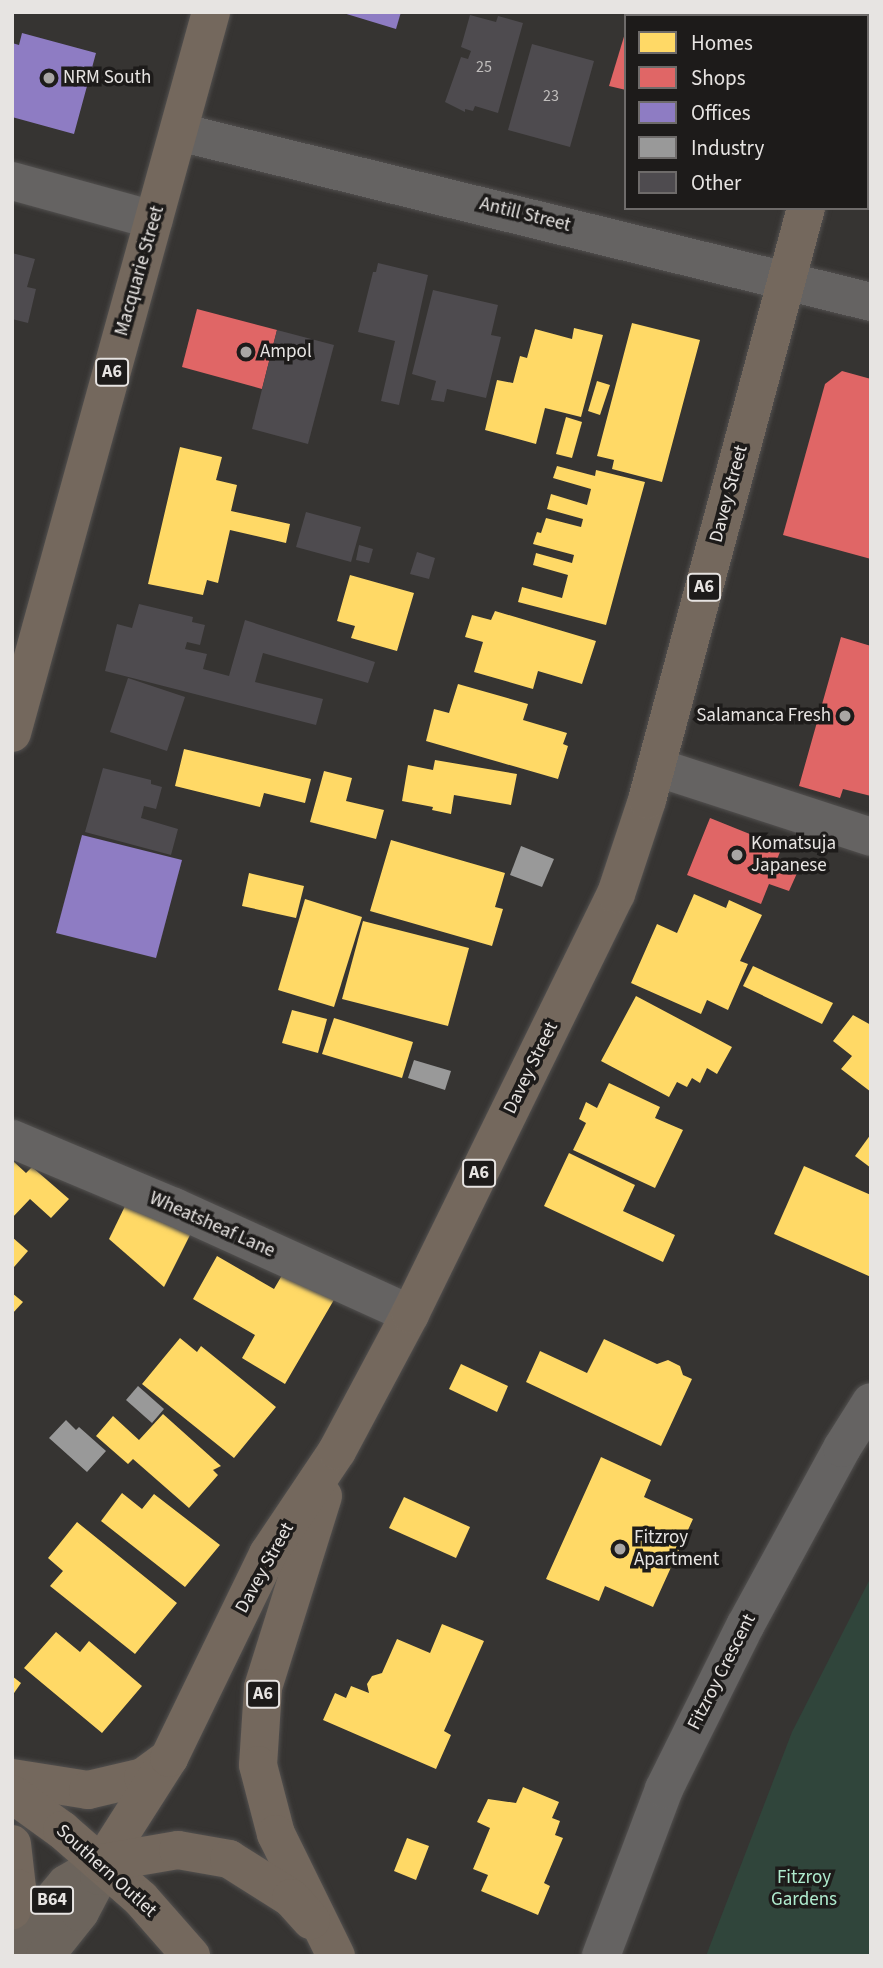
<!DOCTYPE html>
<style>
body{margin:0}
#map{position:relative;width:883px;height:1968px;overflow:hidden;background:#363432;font-family:"Source Sans 3",sans-serif}
div>[style]{position:absolute}
.green>*{inset:0;background:#30453b}
.homes>*{inset:0;background:#ffd966}
.shops>*{inset:0;background:#e06666}
.offices>*{inset:0;background:#8e7cc3}
.industry>*{inset:0;background:#999}
.building>*{inset:0;background:#4e4b4f}
.roads{filter:drop-shadow(0 0 2px #52504f) drop-shadow(0 0 2px #52504f)}
.minor>*{height:38px;margin:-19px;padding:0 19px;transform-origin:19px;border-radius:19px;background:#656362}
.major>*{height:38px;margin:-19px;padding:0 19px;transform-origin:19px;border-radius:19px;background:#6c645c}
.highway>*{height:38px;margin:-19px;padding:0 19px;transform-origin:19px;border-radius:19px;background:#74685d}
.dots>*{width:19px;height:19px;translate:-50% -50%;box-sizing:border-box;border:4px solid #1d1b1a;border-radius:50%}
span{translate:-50% -50%;white-space:nowrap;text-align:center;line-height:1.15;-webkit-text-stroke:7px #1d1b1a;paint-order:stroke}
.number-label{font-size:16px;color:#c1bebd}
.number-label span{-webkit-text-stroke-width:0}
.shield-label span{padding:2px 5px;background:#1d1b1a;border:2px solid;border-radius:5px;-webkit-text-stroke-width:0}
.shield-label{font-size:18px;color:#e7e4e2;font-weight:700}
.poi-label{font-size:19px;color:#e7e4e2}
.left{translate:0 -50%;text-align:left}
.right{translate:-100% -50%;text-align:right}
.street-label{font-size:19px;color:#e7e4e2}
.park-label{font-size:19px;color:#afebce}
.frame{position:absolute;inset:0;border:14px solid #e7e4e2;pointer-events:none}
.legend{position:absolute;left:624px;top:14px;width:245px;height:196px;box-sizing:border-box;background:#1d1b1a;border:2px solid #6e6b6a;margin:0;padding:9px 12px;list-style:none;font-size:21px;color:#e7e4e2}
.legend li{display:flex;align-items:center;gap:14px;height:35px}
.legend b{width:35px;border:2px solid #6e6b6a}
</style>
<div id="map">
<div class="green">
<div style="clip-path:polygon(871px 1577px,871px 1956px,706px 1956px,792px 1732px)"></div>
</div>
<div class="homes">
<div style="clip-path:polygon(632px 323px,700px 340px,662px 482px,612px 469px,614px 460px,597px 456px)"></div>
<div style="clip-path:polygon(574px 328px,603px 335px,581px 417px,545px 408px,536px 444px,485px 430px,497px 380px,513px 383px,520px 356px,527px 358px,535px 329px,572px 339px)"></div>
<div style="clip-path:polygon(597px 381px,610px 385px,600px 415px,588px 411px)"></div>
<div style="clip-path:polygon(566px 417px,582px 422px,572px 458px,556px 454px)"></div>
<div style="clip-path:polygon(180px 447px,222px 457px,216px 480px,237px 485px,231px 511px,290px 524px,286px 543px,230px 530px,218px 583px,207px 580px,203px 595px,148px 584px)"></div>
<div style="clip-path:polygon(557px 466px,595px 476px,596px 470px,645px 482px,606px 625px,518px 602px,522px 587px,562px 598px,568px 575px,533px 565px,536px 553px,572px 563px,574px 555px,533px 544px,537px 532px,541px 533px,546px 518px,581px 527px,583px 519px,547px 509px,551px 494px,587px 505px,591px 489px,553px 478px)"></div>
<div style="clip-path:polygon(350px 575px,414px 593px,397px 651px,351px 638px,355px 626px,337px 621px)"></div>
<div style="clip-path:polygon(495px 611px,596px 641px,582px 684px,538px 671px,533px 689px,474px 672px,483px 642px,465px 637px,472px 615px,491px 620px)"></div>
<div style="clip-path:polygon(458px 684px,528px 704px,523px 720px,567px 733px,563px 744px,568px 746px,558px 779px,426px 741px,434px 709px,449px 713px)"></div>
<div style="clip-path:polygon(184px 749px,311px 779px,305px 803px,264px 793px,260px 807px,175px 786px)"></div>
<div style="clip-path:polygon(435px 760px,517px 774px,511px 805px,454px 795px,451px 814px,432px 810px,433px 807px,402px 801px,408px 765px,433px 770px)"></div>
<div style="clip-path:polygon(324px 771px,352px 778px,346px 801px,384px 810px,376px 839px,310px 822px)"></div>
<div style="clip-path:polygon(391px 840px,505px 873px,495px 907px,503px 909px,492px 946px,370px 911px)"></div>
<div style="clip-path:polygon(249px 873px,304px 886px,296px 918px,242px 906px)"></div>
<div style="clip-path:polygon(694px 894px,726px 908px,729px 900px,762px 915px,740px 961px,748px 964px,728px 1010px,707px 1000px,701px 1014px,631px 983px,657px 924px,677px 933px)"></div>
<div style="clip-path:polygon(305px 899px,362px 917px,334px 1007px,278px 990px)"></div>
<div style="clip-path:polygon(363px 921px,469px 948px,448px 1026px,342px 999px)"></div>
<div style="clip-path:polygon(753px 966px,833px 1003px,822px 1024px,743px 986px)"></div>
<div style="clip-path:polygon(636px 996px,732px 1047px,717px 1074px,707px 1068px,700px 1083px,692px 1078px,687px 1087px,677px 1082px,669px 1097px,601px 1061px)"></div>
<div style="clip-path:polygon(292px 1010px,327px 1019px,318px 1053px,282px 1043px)"></div>
<div style="clip-path:polygon(853px 1015px,871px 1025px,871px 1092px,841px 1069px,852px 1056px,833px 1041px)"></div>
<div style="clip-path:polygon(334px 1018px,413px 1042px,402px 1078px,322px 1054px)"></div>
<div style="clip-path:polygon(609px 1083px,660px 1107px,655px 1118px,683px 1130px,655px 1188px,573px 1150px,586px 1123px,579px 1119px,586px 1102px,597px 1108px)"></div>
<div style="clip-path:polygon(871px 1134px,871px 1168px,855px 1156px)"></div>
<div style="clip-path:polygon(569px 1153px,635px 1185px,623px 1211px,675px 1235px,663px 1262px,544px 1206px)"></div>
<div style="clip-path:polygon(12px 1160px,26px 1173px,32px 1167px,69px 1199px,51px 1218px,30px 1199px,12px 1218px)"></div>
<div style="clip-path:polygon(804px 1166px,871px 1195px,871px 1277px,774px 1234px)"></div>
<div style="clip-path:polygon(128px 1200px,192px 1231px,164px 1287px,109px 1239px)"></div>
<div style="clip-path:polygon(12px 1237px,28px 1251px,14px 1267px,12px 1265px)"></div>
<div style="clip-path:polygon(217px 1256px,274px 1289px,285px 1270px,335px 1298px,285px 1384px,242px 1358px,255px 1335px,193px 1299px)"></div>
<div style="clip-path:polygon(12px 1293px,23px 1302px,12px 1314px)"></div>
<div style="clip-path:polygon(180px 1338px,197px 1352px,201px 1346px,276px 1407px,234px 1458px,142px 1384px)"></div>
<div style="clip-path:polygon(604px 1339px,657px 1364px,668px 1360px,680px 1366px,683px 1375px,692px 1379px,661px 1446px,526px 1382px,540px 1351px,587px 1373px)"></div>
<div style="clip-path:polygon(461px 1364px,508px 1386px,497px 1412px,449px 1389px)"></div>
<div style="clip-path:polygon(163px 1414px,221px 1466px,213px 1470px,218px 1475px,189px 1508px,133px 1459px,128px 1464px,96px 1436px,113px 1416px,139px 1440px)"></div>
<div style="clip-path:polygon(601px 1457px,651px 1480px,644px 1497px,693px 1519px,653px 1607px,605px 1586px,599px 1601px,546px 1579px)"></div>
<div style="clip-path:polygon(122px 1493px,142px 1509px,154px 1494px,220px 1545px,185px 1587px,101px 1521px)"></div>
<div style="clip-path:polygon(404px 1497px,470px 1527px,456px 1558px,389px 1528px)"></div>
<div style="clip-path:polygon(77px 1522px,177px 1603px,135px 1654px,50px 1586px,63px 1571px,48px 1558px)"></div>
<div style="clip-path:polygon(442px 1624px,484px 1641px,444px 1731px,451px 1735px,436px 1769px,323px 1720px,335px 1693px,346px 1698px,351px 1686px,369px 1693px,367px 1684px,372px 1676px,382px 1673px,397px 1639px,430px 1653px)"></div>
<div style="clip-path:polygon(56px 1632px,80px 1652px,89px 1641px,142px 1686px,102px 1733px,24px 1668px)"></div>
<div style="clip-path:polygon(12px 1676px,21px 1683px,12px 1696px)"></div>
<div style="clip-path:polygon(523px 1787px,559px 1802px,552px 1818px,560px 1821px,555px 1835px,563px 1838px,544px 1883px,550px 1886px,538px 1915px,481px 1891px,488px 1875px,473px 1869px,490px 1828px,477px 1822px,488px 1799px,516px 1803px)"></div>
<div style="clip-path:polygon(407px 1838px,429px 1846px,416px 1880px,394px 1871px)"></div>
</div>
<div class="shops">
<div style="clip-path:polygon(630px 12px,691px 12px,690px 16px,629px 16px)"></div>
<div style="clip-path:polygon(626px 30px,626px 90px,609px 86px)"></div>
<div style="clip-path:polygon(197px 309px,277px 330px,262px 389px,182px 367px)"></div>
<div style="clip-path:polygon(842px 371px,871px 379px,871px 559px,783px 535px,825px 384px)"></div>
<div style="clip-path:polygon(841px 637px,871px 646px,871px 796px,843px 789px,840px 798px,799px 786px)"></div>
<div style="clip-path:polygon(710px 818px,782px 847px,776px 862px,798px 871px,789px 891px,769px 884px,761px 904px,687px 875px)"></div>
</div>
<div class="offices">
<div style="clip-path:polygon(340px 12px,401px 12px,396px 29px)"></div>
<div style="clip-path:polygon(22px 33px,96px 53px,74px 134px,12px 117px,12px 43px,19px 45px)"></div>
<div style="clip-path:polygon(82px 835px,182px 860px,156px 958px,56px 933px)"></div>
</div>
<div class="industry">
<div style="clip-path:polygon(521px 846px,554px 859px,542px 887px,510px 875px)"></div>
<div style="clip-path:polygon(414px 1060px,451px 1071px,445px 1090px,408px 1078px)"></div>
<div style="clip-path:polygon(138px 1386px,164px 1409px,152px 1423px,126px 1400px)"></div>
<div style="clip-path:polygon(66px 1420px,76px 1430px,79px 1427px,106px 1451px,87px 1472px,49px 1438px)"></div>
</div>
<div class="building">
<div style="clip-path:polygon(470px 15px,496px 22px,498px 16px,523px 23px,498px 113px,475px 106px,473px 111px,465px 109px,465px 112px,445px 102px,461px 57px,468px 59px,471px 51px,461px 47px)"></div>
<div style="clip-path:polygon(532px 44px,594px 61px,570px 147px,508px 130px)"></div>
<div style="clip-path:polygon(12px 253px,35px 259px,27px 287px,36px 289px,28px 323px,12px 319px)"></div>
<div style="clip-path:polygon(378px 263px,428px 275px,399px 405px,381px 401px,395px 341px,358px 332px,373px 272px,376px 272px)"></div>
<div style="clip-path:polygon(433px 290px,498px 305px,491px 335px,501px 337px,486px 398px,447px 389px,444px 402px,431px 400px,436px 381px,412px 374px)"></div>
<div style="clip-path:polygon(277px 330px,334px 345px,308px 444px,252px 429px)"></div>
<div style="clip-path:polygon(306px 512px,361px 527px,351px 562px,296px 547px)"></div>
<div style="clip-path:polygon(359px 545px,373px 549px,369px 563px,356px 560px)"></div>
<div style="clip-path:polygon(417px 552px,435px 558px,429px 579px,410px 574px)"></div>
<div style="clip-path:polygon(139px 604px,193px 617px,192px 622px,205px 625px,200px 645px,187px 642px,185px 649px,207px 654px,203px 669px,229px 676px,245px 620px,375px 662px,368px 683px,263px 653px,255px 682px,323px 699px,316px 725px,105px 671px,117px 624px,132px 628px)"></div>
<div style="clip-path:polygon(128px 678px,185px 697px,167px 751px,110px 732px)"></div>
<div style="clip-path:polygon(103px 768px,151px 780px,151px 784px,162px 787px,156px 809px,144px 806px,141px 818px,178px 829px,171px 855px,85px 832px)"></div>
</div>
<div class="roads">
<div class="minor">
<div style="left:179px;top:132px;width:713px;rotate:13.8deg"></div>
<div style="left:12px;top:181px;width:147px;rotate:15.4deg"></div>
<div style="left:656px;top:767px;width:226px;rotate:18deg"></div>
<div style="left:12px;top:1139px;width:176px;rotate:22.8deg"></div>
<div style="left:174px;top:1207px;width:259px;rotate:24.4deg"></div>
<div style="left:601px;top:1956px;width:178px;rotate:-69.3deg"></div>
<div style="left:664px;top:1789px;width:182px;rotate:-63.6deg"></div>
<div style="left:745px;top:1626px;width:203px;rotate:-61.4deg"></div>
<div style="left:842px;top:1448px;width:54px;rotate:-57.8deg"></div>
</div>
<div class="major">
<div style="left:12px;top:1948px;width:84px;rotate:-49.8deg"></div>
<div style="left:66px;top:1884px;width:42px;rotate:-30.3deg"></div>
<div style="left:45px;top:1956px;width:56px;rotate:-51.5deg"></div>
<div style="left:80px;top:1912px;width:41px;rotate:-62.2deg"></div>
<div style="left:99px;top:1876px;width:13px;rotate:-77deg"></div>
</div>
<div class="highway">
<div style="left:862px;top:16px;width:4px;rotate:-76deg"></div>
<div style="left:12px;top:733px;width:748px;rotate:-74.57deg"></div>
<div style="left:323px;top:1496px;width:201px;rotate:107.4deg"></div>
<div style="left:263px;top:1688px;width:77px;rotate:93.7deg"></div>
<div style="left:258px;top:1765px;width:71px;rotate:75.4deg"></div>
<div style="left:276px;top:1834px;width:136px;rotate:63.8deg"></div>
<div style="left:12px;top:1778px;width:77px;rotate:9deg"></div>
<div style="left:88px;top:1790px;width:57px;rotate:-13.3deg"></div>
<div style="left:143px;top:1777px;width:32px;rotate:-36deg"></div>
<div style="left:12px;top:1794px;width:62px;rotate:35.8deg"></div>
<div style="left:62px;top:1830px;width:105px;rotate:41.1deg"></div>
<div style="left:141px;top:1899px;width:76px;rotate:48.7deg"></div>
<div style="left:12px;top:1844px;width:44px;rotate:83.5deg"></div>
<div style="left:17px;top:1888px;width:23px;rotate:103deg"></div>
<div style="left:102px;top:1863px;width:125px;rotate:-57.5deg"></div>
<div style="left:169px;top:1758px;width:227px;rotate:-64.1deg"></div>
<div style="left:268px;top:1554px;width:124px;rotate:-56.2deg"></div>
<div style="left:337px;top:1451px;width:155px;rotate:-61.9deg"></div>
<div style="left:410px;top:1314px;width:468px;rotate:-63.9deg"></div>
<div style="left:616px;top:894px;width:99px;rotate:-71.7deg"></div>
<div style="left:647px;top:800px;width:613px;rotate:-74.97deg"></div>
<div style="left:102px;top:1863px;width:77px;rotate:-9.7deg"></div>
<div style="left:178px;top:1850px;width:52px;rotate:10deg"></div>
<div style="left:229px;top:1859px;width:73px;rotate:32.2deg"></div>
<div style="left:291px;top:1898px;width:30px;rotate:48deg"></div>
</div>
</div>
<div class="dots">
<div style="left:49px;top:78px;background:#a9a6a4"></div>
<div style="left:246px;top:352px;background:#a9a6a4"></div>
<div style="left:845px;top:716px;background:#a9a6a4"></div>
<div style="left:737px;top:855px;background:#a9a6a4"></div>
<div style="left:620px;top:1549px;background:#a9a6a4"></div>
</div>
<div class="number-label">
<span style="left:484px;top:67px">25</span>
<span style="left:551px;top:96px">23</span>
</div>
<div class="shield-label">
<span style="left:112px;top:372px">A6</span>
<span style="left:704px;top:587px">A6</span>
<span style="left:479px;top:1173px">A6</span>
<span style="left:263px;top:1694px">A6</span>
<span style="left:52px;top:1900px">B64</span>
</div>
<div class="poi-label">
<span class="left" style="left:63px;top:78px">NRM South</span>
<span class="left" style="left:260px;top:352px">Ampol</span>
<span class="right" style="left:831px;top:716px">Salamanca Fresh</span>
<span class="left" style="left:751px;top:855px">Komatsuja<br>Japanese</span>
<span class="left" style="left:634px;top:1549px">Fitzroy<br>Apartment</span>
</div>
<div class="street-label">
<span style="left:525px;top:215px;rotate:14deg">Antill Street</span>
<span style="left:140px;top:271px;rotate:-74deg">Macquarie Street</span>
<span style="left:729px;top:494px;rotate:-75deg">Davey Street</span>
<span style="left:531px;top:1068px;rotate:-64deg">Davey Street</span>
<span style="left:212px;top:1225px;rotate:24deg">Wheatsheaf Lane</span>
<span style="left:265px;top:1568px;rotate:-61deg">Davey Street</span>
<span style="left:722px;top:1672px;rotate:-63deg">Fitzroy Crescent</span>
<span style="left:106px;top:1871px;rotate:42deg">Southern Outlet</span>
</div>
<div class="park-label">
<span style="left:804px;top:1889px">Fitzroy<br>Gardens</span>
</div>
<div class="frame"></div>
<ul class="legend">
<li><b style="height:19px;background:#ffd966"></b>Homes</li>
<li><b style="height:19px;background:#e06666"></b>Shops</li>
<li><b style="height:19px;background:#8e7cc3"></b>Offices</li>
<li><b style="height:19px;background:#999"></b>Industry</li>
<li><b style="height:19px;background:#4e4b4f"></b>Other</li>
</ul>
</div>
